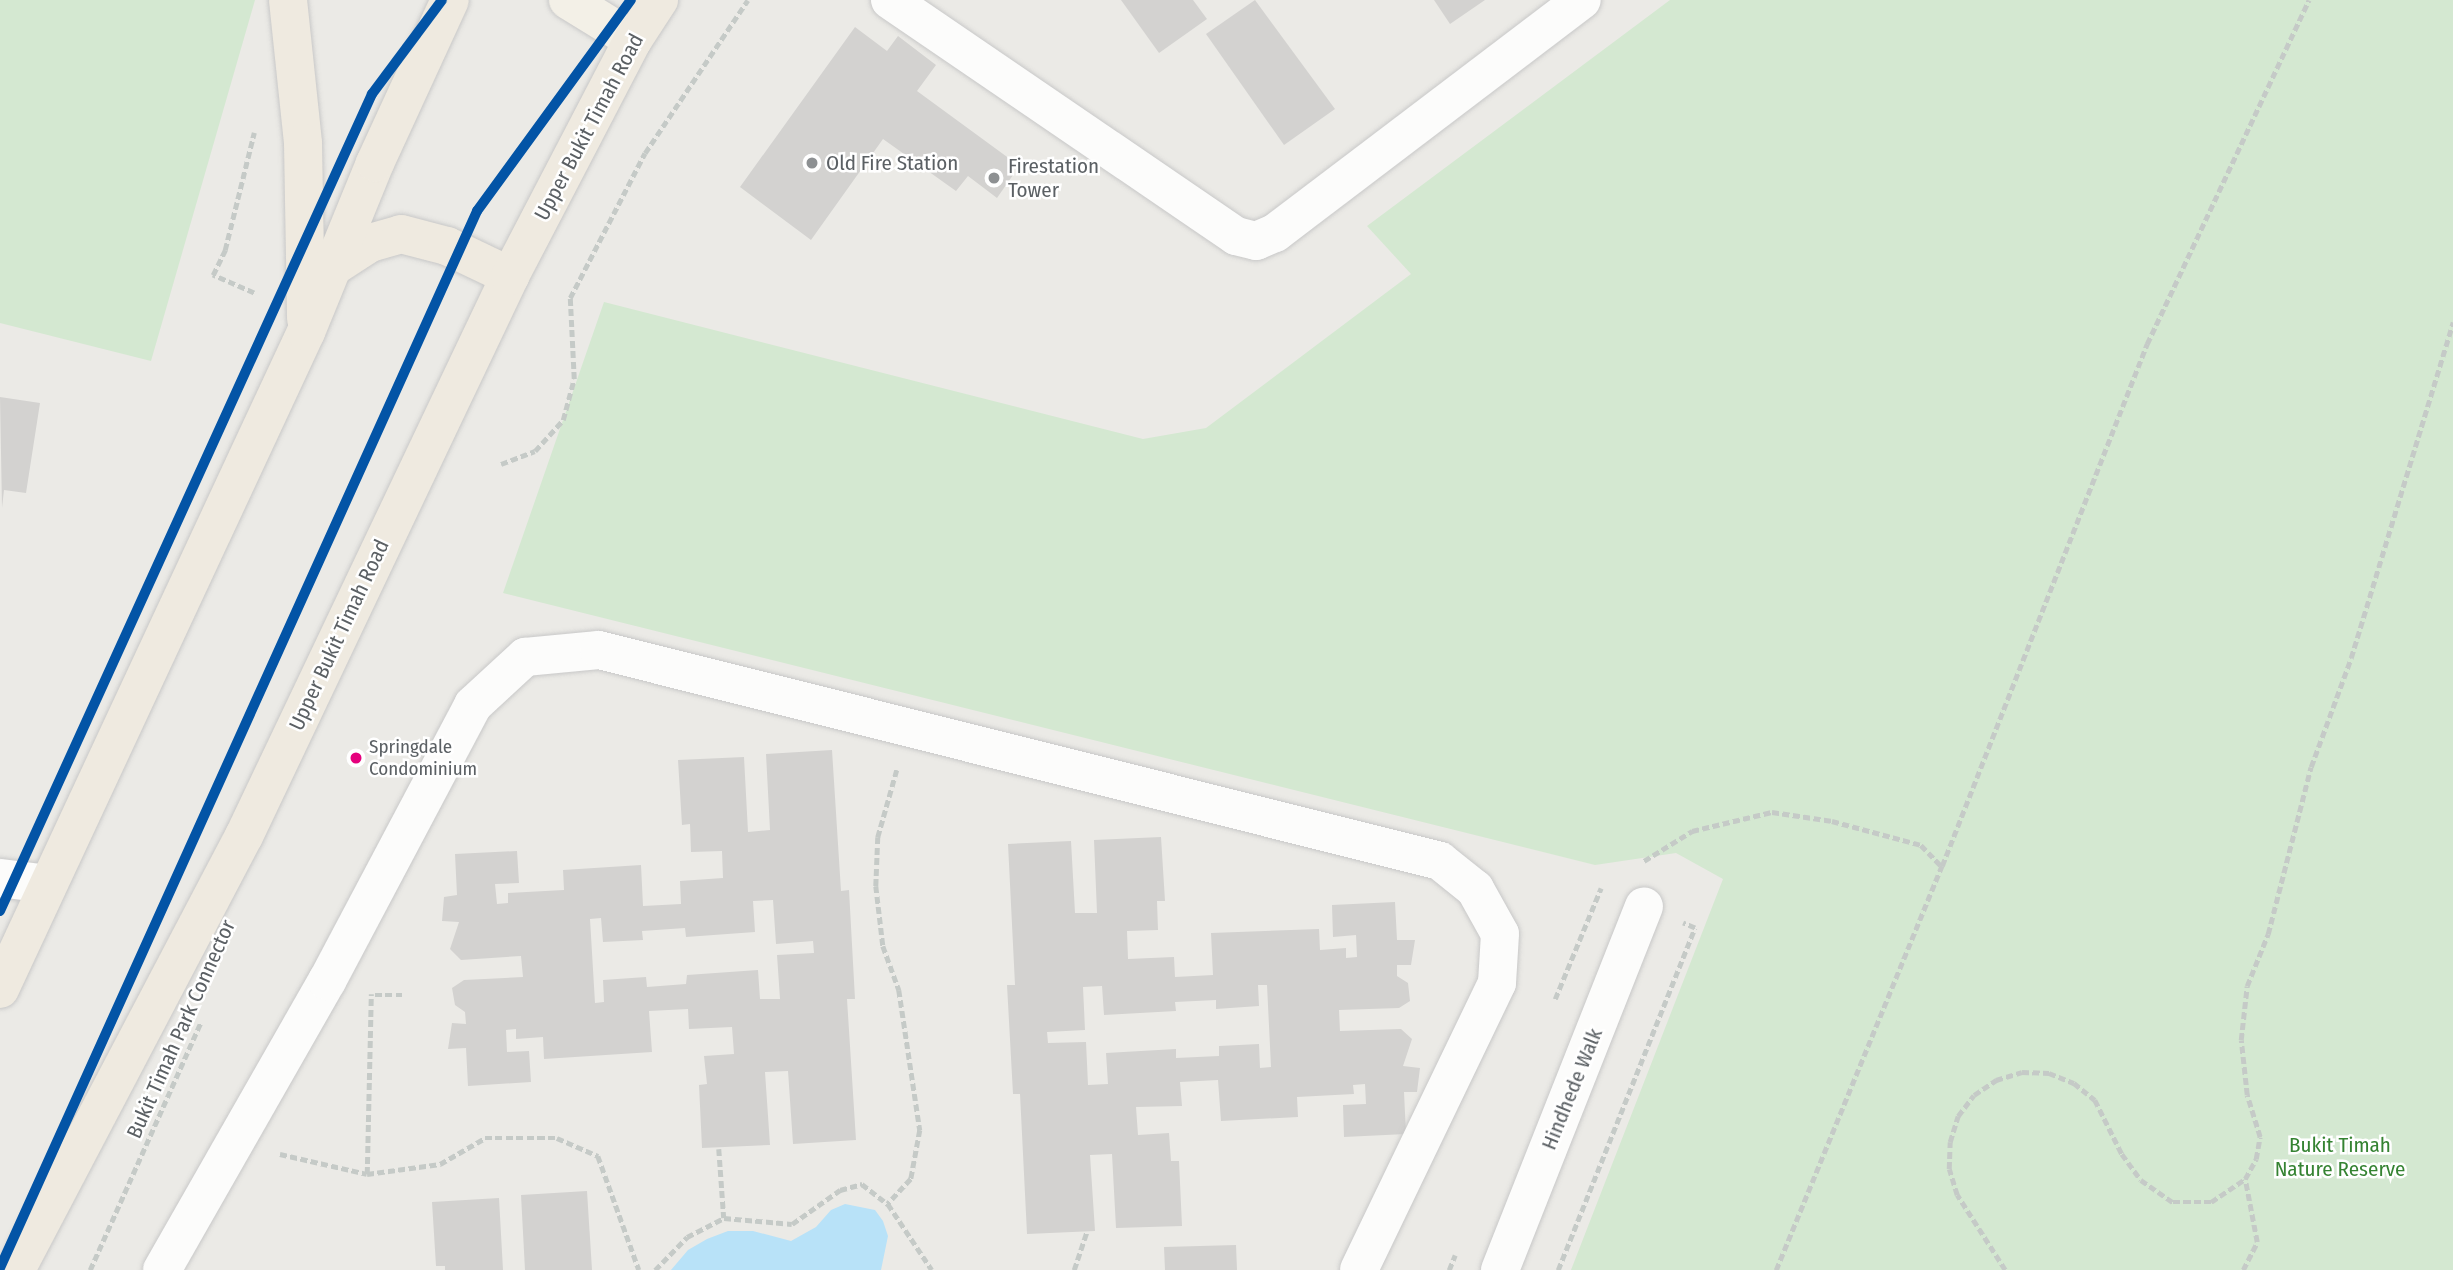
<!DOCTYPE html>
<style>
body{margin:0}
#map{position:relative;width:2453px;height:1270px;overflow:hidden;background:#ebeae6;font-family:"Fira Sans Condensed",sans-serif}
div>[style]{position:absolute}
.green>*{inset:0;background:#d4e8d1}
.water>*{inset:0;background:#b8e2f8}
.building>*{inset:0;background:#d3d2d0}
.path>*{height:4.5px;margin-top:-2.25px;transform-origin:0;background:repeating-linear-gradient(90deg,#c5cac7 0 7px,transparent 0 10.5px)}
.roads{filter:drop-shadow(0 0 2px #c8c8c8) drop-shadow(0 0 2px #c8c8c8)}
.minor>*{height:38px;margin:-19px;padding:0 19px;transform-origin:19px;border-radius:19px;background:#fcfcfb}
.major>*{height:38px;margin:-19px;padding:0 19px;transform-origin:19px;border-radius:19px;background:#f3f0e7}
.highway>*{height:38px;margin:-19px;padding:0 19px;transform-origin:19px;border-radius:19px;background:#efeae0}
.metro-1>*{height:10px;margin:-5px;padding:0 5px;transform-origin:5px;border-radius:5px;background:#0354a6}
.dots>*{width:19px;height:19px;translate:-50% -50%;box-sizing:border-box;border:4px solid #fff;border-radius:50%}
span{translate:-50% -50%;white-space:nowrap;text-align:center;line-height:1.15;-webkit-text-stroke:5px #fff;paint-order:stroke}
.bus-label{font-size:19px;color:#5b6064}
.left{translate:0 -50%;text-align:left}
.street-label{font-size:21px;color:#5b6064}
.poi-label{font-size:21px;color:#5b6064}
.park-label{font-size:21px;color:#358332}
</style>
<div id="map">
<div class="green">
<div style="clip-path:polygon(0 0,255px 0,151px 361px,0 323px)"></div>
<div style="clip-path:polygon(1670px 0,2453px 0,2453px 1270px,1571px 1270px,1723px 879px,1676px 853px,1595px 865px,503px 593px,604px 302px,1143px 439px,1206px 428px,1411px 274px,1367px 226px)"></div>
</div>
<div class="water">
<div style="clip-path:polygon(845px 1204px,875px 1210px,883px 1221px,888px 1236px,881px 1270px,671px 1270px,688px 1250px,707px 1239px,728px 1231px,753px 1231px,791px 1241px,816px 1227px,831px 1210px)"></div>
</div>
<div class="building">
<div style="clip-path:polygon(1121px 0,1193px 0,1207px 19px,1159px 53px)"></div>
<div style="clip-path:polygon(1255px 0,1335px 109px,1284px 145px,1206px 34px)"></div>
<div style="clip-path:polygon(1434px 0,1485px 0,1450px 24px)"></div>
<div style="clip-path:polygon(855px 27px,887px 51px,898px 36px,936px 65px,917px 91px,1014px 162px,1007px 171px,1013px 175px,997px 198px,968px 176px,956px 191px,883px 139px,811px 240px,740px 187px)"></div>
<div style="clip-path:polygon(0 397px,40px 403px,26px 493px,4px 490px,2px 508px)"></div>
<div style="clip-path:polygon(evenodd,832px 750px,841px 891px,849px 890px,855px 999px,847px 999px,856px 1140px,793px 1144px,788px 1071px,765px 1072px,770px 1145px,702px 1148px,699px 1085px,707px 1084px,704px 1056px,734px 1054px,732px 1027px,689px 1029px,688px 1009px,649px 1011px,652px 1052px,544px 1059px,543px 1037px,516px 1039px,516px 1029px,506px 1030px,507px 1052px,529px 1051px,531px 1082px,468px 1086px,466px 1048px,448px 1049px,452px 1023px,466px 1024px,465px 1012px,455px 1005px,452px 988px,464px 980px,523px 977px,521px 956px,461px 960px,450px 949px,459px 922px,442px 921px,444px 897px,457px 895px,455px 854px,517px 851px,519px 883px,495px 884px,497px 904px,508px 903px,508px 893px,564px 890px,563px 870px,641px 865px,643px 906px,681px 904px,680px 881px,723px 878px,722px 851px,691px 852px,690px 824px,682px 825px,678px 760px,744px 757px,748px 832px,770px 830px,766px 754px,832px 750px,773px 900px,776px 944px,813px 941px,814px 953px,777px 955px,780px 999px,760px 999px,758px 970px,687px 975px,686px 984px,647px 987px,646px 977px,603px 980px,604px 1002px,595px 1003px,590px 919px,601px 918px,603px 942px,643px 940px,642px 931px,685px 928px,686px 937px,755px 932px,753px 901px,773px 900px)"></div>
<div style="clip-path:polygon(evenodd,1161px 837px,1165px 901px,1157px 901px,1158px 930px,1127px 931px,1128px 959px,1174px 957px,1175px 977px,1213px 975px,1211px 933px,1319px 929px,1320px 950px,1346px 948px,1346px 958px,1357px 957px,1356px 935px,1333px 937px,1332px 905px,1395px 902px,1397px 940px,1415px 940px,1411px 965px,1397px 965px,1397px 976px,1408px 983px,1410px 1001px,1399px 1008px,1339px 1010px,1340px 1031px,1401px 1029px,1412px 1039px,1403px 1066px,1420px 1068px,1417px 1092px,1404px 1092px,1406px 1134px,1344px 1137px,1343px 1105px,1366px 1104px,1365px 1084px,1353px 1085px,1354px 1094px,1297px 1097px,1298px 1117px,1221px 1121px,1218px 1080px,1180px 1082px,1182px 1106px,1136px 1107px,1138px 1135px,1169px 1133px,1171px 1161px,1179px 1161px,1182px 1226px,1116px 1228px,1112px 1154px,1090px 1155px,1095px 1231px,1027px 1234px,1020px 1094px,1013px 1094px,1007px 985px,1015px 985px,1008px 844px,1071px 841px,1075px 913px,1097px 913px,1094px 840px,1161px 837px,1258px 985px,1267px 985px,1271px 1067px,1260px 1068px,1259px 1044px,1219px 1046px,1219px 1056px,1176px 1058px,1176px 1049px,1106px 1053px,1108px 1084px,1088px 1085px,1086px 1042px,1048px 1043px,1047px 1032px,1085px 1030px,1083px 987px,1102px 986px,1104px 1015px,1176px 1011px,1175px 1002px,1216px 1000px,1216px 1009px,1259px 1006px,1258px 985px)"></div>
<div style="clip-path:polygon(587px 1191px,592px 1270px,525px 1270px,521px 1195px)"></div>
<div style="clip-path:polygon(499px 1198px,503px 1270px,445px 1270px,445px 1266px,436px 1266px,432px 1202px)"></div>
<div style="clip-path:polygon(1236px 1245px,1237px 1270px,1165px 1270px,1164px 1247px)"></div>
</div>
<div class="path">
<div style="left:254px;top:293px;width:45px;rotate:-156.3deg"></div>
<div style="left:213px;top:275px;width:28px;rotate:-64deg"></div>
<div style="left:225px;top:250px;width:121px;rotate:-76.1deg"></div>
<div style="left:501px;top:464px;width:36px;rotate:-21deg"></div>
<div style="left:535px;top:451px;width:42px;rotate:-47.9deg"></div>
<div style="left:563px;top:420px;width:42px;rotate:-75deg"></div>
<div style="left:574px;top:379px;width:81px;rotate:-92.8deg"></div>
<div style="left:570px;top:298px;width:163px;rotate:-62.7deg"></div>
<div style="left:645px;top:153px;width:184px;rotate:-56.1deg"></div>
<div style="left:897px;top:770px;width:70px;rotate:105.8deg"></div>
<div style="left:878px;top:837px;width:49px;rotate:92.3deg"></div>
<div style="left:876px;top:886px;width:60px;rotate:83.3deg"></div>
<div style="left:883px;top:946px;width:47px;rotate:70deg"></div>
<div style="left:899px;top:990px;width:142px;rotate:81.5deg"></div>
<div style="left:920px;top:1130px;width:50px;rotate:100.4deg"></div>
<div style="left:911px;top:1179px;width:34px;rotate:133deg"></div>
<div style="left:888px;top:1204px;width:79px;rotate:56.3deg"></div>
<div style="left:1644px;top:861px;width:57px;rotate:-32deg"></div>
<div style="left:1692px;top:831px;width:82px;rotate:-13.4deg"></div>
<div style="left:1772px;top:812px;width:61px;rotate:8.5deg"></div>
<div style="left:1832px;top:821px;width:92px;rotate:15.1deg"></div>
<div style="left:1921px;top:845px;width:29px;rotate:46deg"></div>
<div style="left:375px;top:995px;width:27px"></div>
<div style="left:1555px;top:999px;width:120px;rotate:-67.5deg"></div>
<div style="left:719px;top:1149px;width:69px;rotate:85.9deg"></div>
<div style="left:280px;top:1154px;width:89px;rotate:12.9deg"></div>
<div style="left:367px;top:1174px;width:74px;rotate:-7.8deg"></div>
<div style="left:440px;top:1164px;width:52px;rotate:-30deg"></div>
<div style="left:485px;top:1138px;width:72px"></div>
<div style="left:557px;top:1138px;width:45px;rotate:23.7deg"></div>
<div style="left:598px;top:1156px;width:121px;rotate:70.2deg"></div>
<div style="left:367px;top:1174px;width:180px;rotate:-88.7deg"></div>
<div style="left:90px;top:1270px;width:272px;rotate:-65.9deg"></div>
<div style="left:655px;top:1270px;width:46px;rotate:-45.9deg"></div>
<div style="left:687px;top:1237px;width:42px;rotate:-27.2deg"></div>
<div style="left:724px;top:1218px;width:68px;rotate:5deg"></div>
<div style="left:792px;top:1224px;width:59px;rotate:-35.3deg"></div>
<div style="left:840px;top:1190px;width:23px;rotate:-15deg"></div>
<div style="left:862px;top:1184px;width:33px;rotate:38deg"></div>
<div style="left:1074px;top:1270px;width:41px;rotate:-71.6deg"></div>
<div style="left:1449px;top:1270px;width:16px;rotate:-68deg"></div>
<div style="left:1558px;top:1270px;width:368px;rotate:-68.2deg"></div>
<div style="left:1695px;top:928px;width:13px;rotate:-157deg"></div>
<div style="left:1776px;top:1270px;width:437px;rotate:-67.7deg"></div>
<div style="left:1942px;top:866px;width:561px;rotate:-68.56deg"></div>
<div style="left:2147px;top:344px;width:380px;rotate:-64.8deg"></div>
<div style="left:2005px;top:1270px;width:89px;rotate:-122.6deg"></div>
<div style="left:1957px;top:1195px;width:27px;rotate:-107deg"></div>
<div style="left:1949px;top:1169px;width:27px;rotate:-88deg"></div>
<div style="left:1950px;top:1142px;width:27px;rotate:-73deg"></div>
<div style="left:1958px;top:1116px;width:26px;rotate:-53deg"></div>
<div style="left:1974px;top:1095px;width:27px;rotate:-34deg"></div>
<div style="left:1996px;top:1080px;width:27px;rotate:-17deg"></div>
<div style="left:2022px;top:1072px;width:27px;rotate:2deg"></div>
<div style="left:2049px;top:1073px;width:27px;rotate:22deg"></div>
<div style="left:2074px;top:1083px;width:27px;rotate:39deg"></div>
<div style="left:2095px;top:1100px;width:60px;rotate:63.4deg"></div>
<div style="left:2122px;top:1154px;width:32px;rotate:54deg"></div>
<div style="left:2141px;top:1180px;width:39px;rotate:35deg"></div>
<div style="left:2173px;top:1202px;width:38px"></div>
<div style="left:2211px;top:1202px;width:41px;rotate:-34.1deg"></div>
<div style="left:2243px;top:1270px;width:31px;rotate:-63deg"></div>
<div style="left:2257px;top:1242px;width:64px;rotate:-100.8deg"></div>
<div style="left:2245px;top:1179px;width:23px;rotate:-61deg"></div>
<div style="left:2256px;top:1159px;width:22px;rotate:-80deg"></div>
<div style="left:2260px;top:1137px;width:44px;rotate:-107.2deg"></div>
<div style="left:2247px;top:1095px;width:55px;rotate:-96.2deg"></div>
<div style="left:2241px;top:1040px;width:54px;rotate:-83.7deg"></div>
<div style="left:2247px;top:986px;width:56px;rotate:-68deg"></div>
<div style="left:2268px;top:934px;width:172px;rotate:-75.6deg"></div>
<div style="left:2311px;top:767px;width:116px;rotate:-69.8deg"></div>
<div style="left:2351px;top:658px;width:351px;rotate:-73.1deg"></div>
</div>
<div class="roads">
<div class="minor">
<div style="left:890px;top:0;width:419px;rotate:34.3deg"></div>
<div style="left:1236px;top:236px;width:21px;rotate:14deg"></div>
<div style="left:1256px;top:241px;width:21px;rotate:-23deg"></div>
<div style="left:1275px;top:233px;width:385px;rotate:-37.2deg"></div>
<div style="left:0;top:878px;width:48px;rotate:7.1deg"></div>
<div style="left:162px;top:1270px;width:333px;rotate:-60.3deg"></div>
<div style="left:327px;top:981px;width:312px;rotate:-62.1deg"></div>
<div style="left:473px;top:705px;width:71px;rotate:-42.7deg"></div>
<div style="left:525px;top:657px;width:74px;rotate:-5.4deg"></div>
<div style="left:599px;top:650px;width:867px;rotate:14.08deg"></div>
<div style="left:1440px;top:861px;width:45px;rotate:38.7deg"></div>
<div style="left:1475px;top:889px;width:51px;rotate:60.9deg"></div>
<div style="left:1500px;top:934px;width:49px;rotate:93.5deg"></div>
<div style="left:1497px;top:983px;width:318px;rotate:115.7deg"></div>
<div style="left:1500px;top:1270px;width:391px;rotate:-68.4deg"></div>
</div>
<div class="major">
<div style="left:568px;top:0;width:76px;rotate:31.6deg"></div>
</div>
<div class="highway">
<div style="left:288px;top:0;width:144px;rotate:84deg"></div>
<div style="left:303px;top:143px;width:176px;rotate:89deg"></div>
<div style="left:336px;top:265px;width:40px;rotate:-32.9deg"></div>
<div style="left:370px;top:243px;width:32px;rotate:-16deg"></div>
<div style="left:401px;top:234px;width:48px;rotate:14.6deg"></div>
<div style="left:447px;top:246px;width:70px;rotate:25.5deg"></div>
<div style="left:0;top:989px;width:725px;rotate:-65.03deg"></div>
<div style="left:306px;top:332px;width:183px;rotate:-67.8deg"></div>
<div style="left:375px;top:163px;width:179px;rotate:-65.3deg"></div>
<div style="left:16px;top:1270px;width:490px;rotate:-62.3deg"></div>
<div style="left:244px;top:836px;width:620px;rotate:-64.59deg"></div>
<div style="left:510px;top:276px;width:266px;rotate:-62.5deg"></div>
<div style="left:633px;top:40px;width:48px;rotate:-57deg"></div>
</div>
</div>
<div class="metro-1">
<div style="left:0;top:911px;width:898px;rotate:-65.52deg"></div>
<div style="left:372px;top:94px;width:117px;rotate:-53.3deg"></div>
<div style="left:0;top:1268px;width:1160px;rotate:-65.71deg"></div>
<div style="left:477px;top:211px;width:261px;rotate:-53.9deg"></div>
</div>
<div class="dots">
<div style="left:812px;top:163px;background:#8d9092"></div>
<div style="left:994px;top:178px;background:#8d9092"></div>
<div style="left:356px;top:758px;background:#e5007d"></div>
</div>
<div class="bus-label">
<span class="left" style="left:369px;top:758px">Springdale<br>Condominium</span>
</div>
<div class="street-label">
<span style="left:589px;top:127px;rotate:-62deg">Upper Bukit Timah Road</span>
<span style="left:339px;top:635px;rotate:-65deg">Upper Bukit Timah Road</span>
<span style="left:181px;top:1029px;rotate:-66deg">Bukit Timah Park Connector</span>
<span style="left:1572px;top:1089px;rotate:-68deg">Hindhede Walk</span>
</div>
<div class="poi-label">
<span class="left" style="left:826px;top:163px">Old Fire Station</span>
<span class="left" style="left:1008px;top:178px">Firestation<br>Tower</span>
</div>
<div class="park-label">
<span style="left:2340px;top:1157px">Bukit Timah<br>Nature Reserve</span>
</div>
</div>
